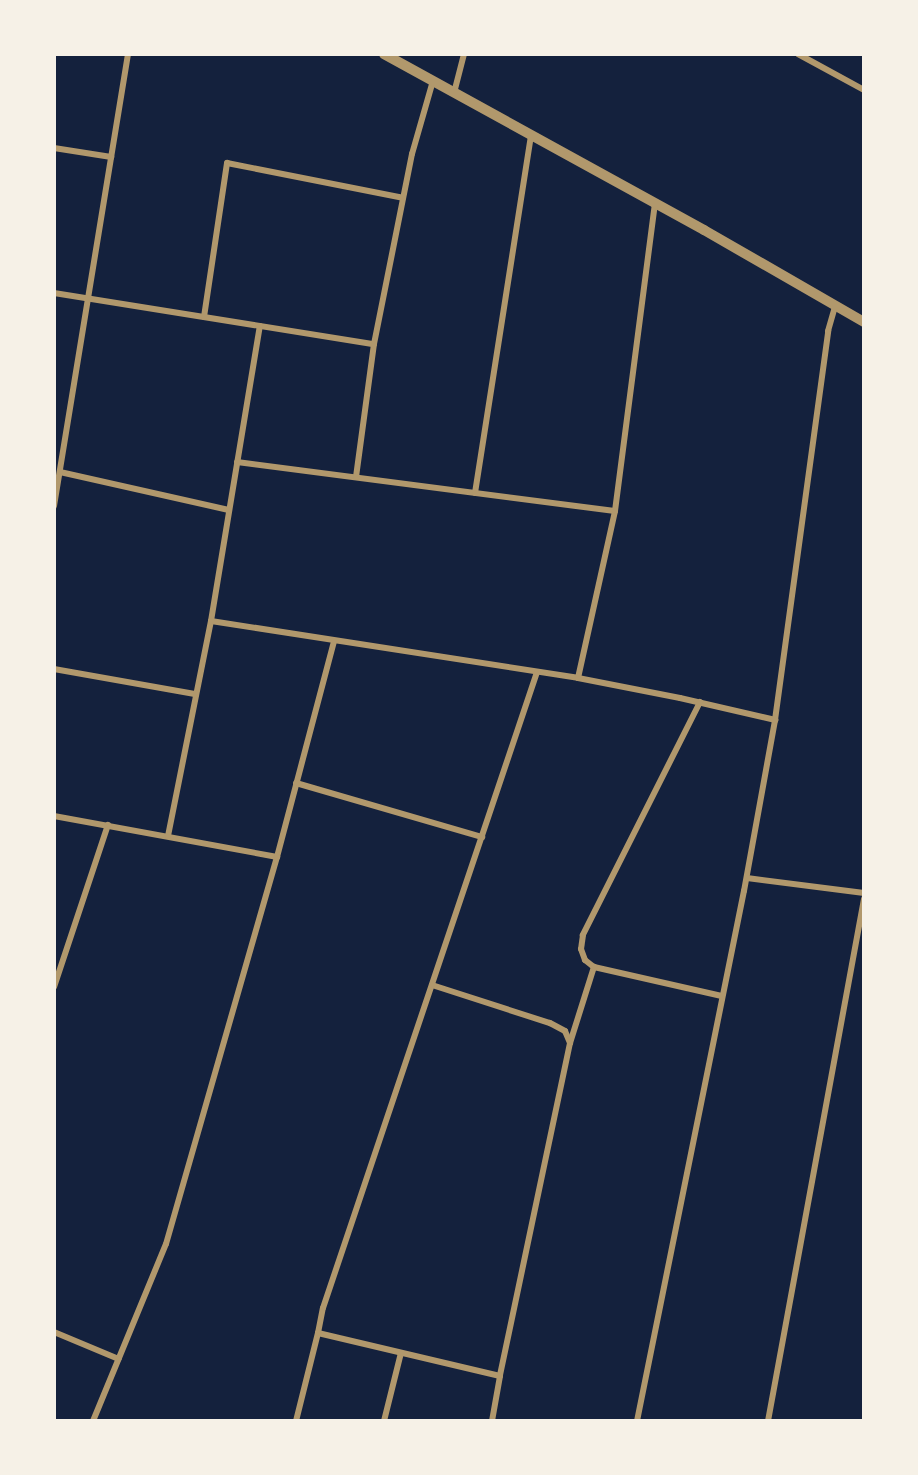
<!DOCTYPE html>
<style>
body{margin:0}
#map{position:relative;width:918px;height:1475px;overflow:hidden;background:#14213d;font-family:"Public Sans",sans-serif}
div>[style]{position:absolute}
.minor>*{height:6px;margin:-3px;padding:0 3px;transform-origin:3px;border-radius:3px;background:#b1986c}
.tertiary>*{height:10px;margin:-5px;padding:0 5px;transform-origin:5px;border-radius:5px;background:#b1986c}
span{translate:-50% -50%;white-space:nowrap;text-align:center;line-height:1.15;-webkit-text-stroke:4.5px #f6f1e7;paint-order:stroke}
.frame{position:absolute;inset:0;border:56px solid #f6f1e7;pointer-events:none}
</style>
<div id="map">
<div class="minor">
<div style="left:798px;top:54px;width:75px;rotate:28.6deg"></div>
<div style="left:454px;top:93px;width:40px;rotate:-75.6deg"></div>
<div style="left:54px;top:148px;width:58px;rotate:9deg"></div>
<div style="left:54px;top:293px;width:324px;rotate:9.1deg"></div>
<div style="left:374px;top:344px;width:194px;rotate:-78.7deg"></div>
<div style="left:412px;top:154px;width:76px;rotate:-74deg"></div>
<div style="left:204px;top:317px;width:156px;rotate:-81.5deg"></div>
<div style="left:227px;top:163px;width:179px;rotate:11.2deg"></div>
<div style="left:237px;top:462px;width:381px;rotate:7.4deg"></div>
<div style="left:60px;top:472px;width:173px;rotate:12.7deg"></div>
<div style="left:356px;top:477px;width:134px;rotate:-82.3deg"></div>
<div style="left:475px;top:493px;width:362px;rotate:-81.1deg"></div>
<div style="left:54px;top:506px;width:458px;rotate:-80.7deg"></div>
<div style="left:211px;top:621px;width:371px;rotate:8.8deg"></div>
<div style="left:578px;top:678px;width:104px;rotate:11.1deg"></div>
<div style="left:680px;top:698px;width:98px;rotate:13deg"></div>
<div style="left:54px;top:669px;width:143px;rotate:10.1deg"></div>
<div style="left:578px;top:678px;width:171px;rotate:-77.5deg"></div>
<div style="left:615px;top:511px;width:311px;rotate:-82.6deg"></div>
<div style="left:700px;top:702px;width:261px;rotate:116.7deg"></div>
<div style="left:583px;top:935px;width:14px;rotate:98deg"></div>
<div style="left:581px;top:949px;width:12px;rotate:70deg"></div>
<div style="left:585px;top:960px;width:11px;rotate:38deg"></div>
<div style="left:594px;top:967px;width:131px;rotate:12.8deg"></div>
<div style="left:296px;top:783px;width:194px;rotate:16.2deg"></div>
<div style="left:54px;top:816px;width:227px;rotate:10.4deg"></div>
<div style="left:277px;top:857px;width:223px;rotate:-75.2deg"></div>
<div style="left:168px;top:836px;width:219px;rotate:-78.7deg"></div>
<div style="left:211px;top:621px;width:299px;rotate:-80.6deg"></div>
<div style="left:747px;top:878px;width:118px;rotate:7.3deg"></div>
<div style="left:432px;top:985px;width:124px;rotate:17.9deg"></div>
<div style="left:550px;top:1023px;width:17px;rotate:28deg"></div>
<div style="left:565px;top:1031px;width:13px;rotate:67deg"></div>
<div style="left:570px;top:1043px;width:340px;rotate:101.9deg"></div>
<div style="left:54px;top:987px;width:171px;rotate:-71.6deg"></div>
<div style="left:570px;top:1043px;width:80px;rotate:-72.5deg"></div>
<div style="left:54px;top:1332px;width:70px;rotate:22.6deg"></div>
<div style="left:93px;top:1421px;width:191px;rotate:-67.6deg"></div>
<div style="left:166px;top:1244px;width:403px;rotate:-74deg"></div>
<div style="left:296px;top:1421px;width:91px;rotate:-76deg"></div>
<div style="left:384px;top:1421px;width:70px;rotate:-76deg"></div>
<div style="left:492px;top:1421px;width:46px;rotate:-79.9deg"></div>
<div style="left:500px;top:1376px;width:187px;rotate:-166.7deg"></div>
<div style="left:318px;top:1333px;width:25px;rotate:-79deg"></div>
<div style="left:323px;top:1308px;width:671px;rotate:-71.4deg"></div>
<div style="left:637px;top:1421px;width:541px;rotate:-78.59deg"></div>
<div style="left:744px;top:891px;width:174px;rotate:-79.7deg"></div>
<div style="left:775px;top:720px;width:393px;rotate:-82.2deg"></div>
<div style="left:828px;top:331px;width:26px;rotate:-74deg"></div>
<div style="left:768px;top:1421px;width:531px;rotate:-79.58deg"></div>
</div>
<div class="tertiary">
<div style="left:384px;top:54px;width:365px;rotate:28.8deg"></div>
<div style="left:704px;top:230px;width:185px;rotate:29.9deg"></div>
</div>
<div class="frame"></div>
</div>
